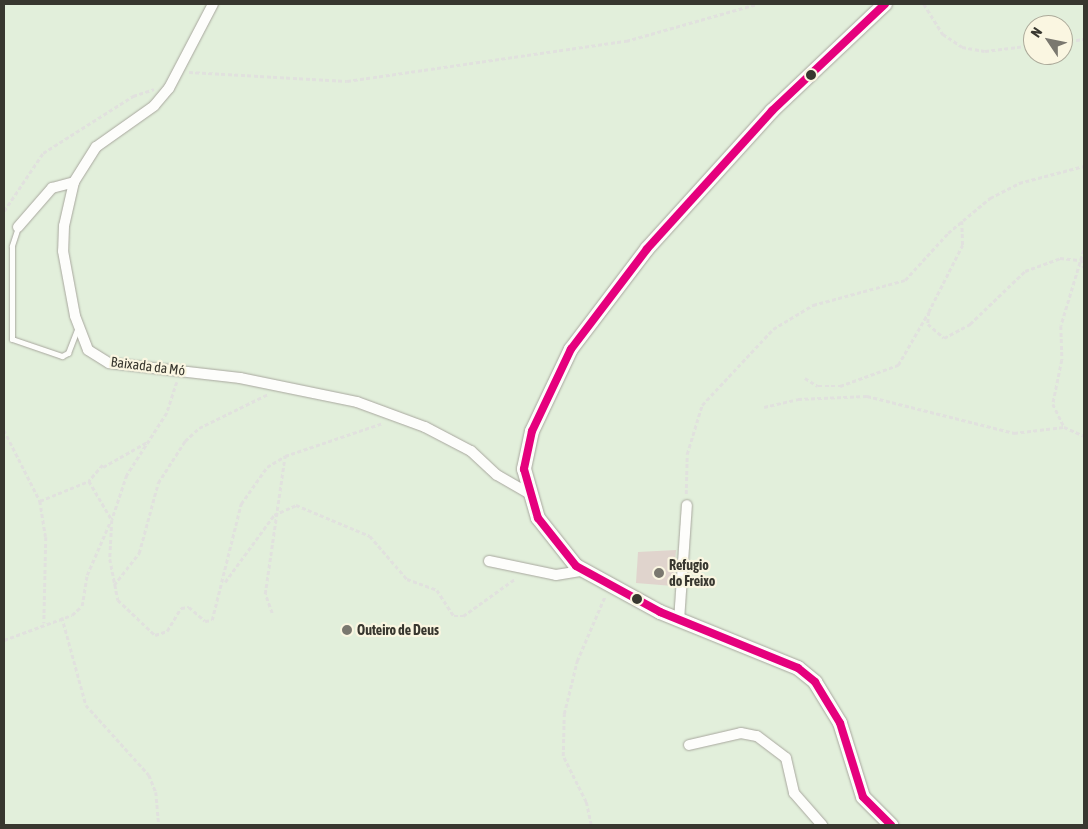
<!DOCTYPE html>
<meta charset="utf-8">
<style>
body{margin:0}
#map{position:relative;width:1088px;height:829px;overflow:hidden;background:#f4f2e7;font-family:"Asap Condensed",sans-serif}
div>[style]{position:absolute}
.green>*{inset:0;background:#e2efdb}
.building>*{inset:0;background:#e0d4cd}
.path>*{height:2.5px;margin-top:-1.25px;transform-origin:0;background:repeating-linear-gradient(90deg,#e1e1de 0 4px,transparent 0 6.5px)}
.roads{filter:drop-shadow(0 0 1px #a8a79e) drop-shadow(0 0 1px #a8a79e)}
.lane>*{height:5px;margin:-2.5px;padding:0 2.5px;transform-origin:2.5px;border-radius:2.5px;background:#fdfdfb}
.street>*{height:10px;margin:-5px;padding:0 5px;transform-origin:5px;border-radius:5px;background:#fdfdfb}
.secondary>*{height:14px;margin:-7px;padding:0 7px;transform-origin:7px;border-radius:7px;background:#fdfdfb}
.bus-1>*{height:8px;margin:-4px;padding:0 4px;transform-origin:4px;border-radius:4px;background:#e5007d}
.dots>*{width:14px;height:14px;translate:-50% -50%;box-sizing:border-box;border:2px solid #faf6e1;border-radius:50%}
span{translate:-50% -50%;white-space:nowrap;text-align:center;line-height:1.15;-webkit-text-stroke:4.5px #faf6e1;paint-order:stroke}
.street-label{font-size:14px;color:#38372f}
.poi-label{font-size:14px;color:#38372f;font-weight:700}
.left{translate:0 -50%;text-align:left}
.frame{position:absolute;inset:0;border:5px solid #38372f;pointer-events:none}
.north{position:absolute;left:1023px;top:15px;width:50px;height:50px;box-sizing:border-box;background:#faf6e1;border:1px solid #acaa9a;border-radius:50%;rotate:304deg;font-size:14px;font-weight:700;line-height:20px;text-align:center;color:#38372f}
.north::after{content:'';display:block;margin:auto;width:18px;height:22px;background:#7a786f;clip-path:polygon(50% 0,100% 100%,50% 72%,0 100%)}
</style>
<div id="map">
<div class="green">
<div style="clip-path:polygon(evenodd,4px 4px,1084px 4px,1084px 825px,4px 825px,4px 4px,1033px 25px,1063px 25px,1063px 55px,1033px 55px,1033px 25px)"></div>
</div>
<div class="building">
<div style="clip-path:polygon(676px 550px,673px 586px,636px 583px,638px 552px)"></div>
</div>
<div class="path">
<div style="left:924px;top:4px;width:36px;rotate:58deg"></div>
<div style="left:943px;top:34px;width:23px;rotate:34deg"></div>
<div style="left:962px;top:47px;width:23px;rotate:10deg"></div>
<div style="left:985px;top:51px;width:48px;rotate:-7.1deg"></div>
<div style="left:1063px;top:42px;width:21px;rotate:-8deg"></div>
<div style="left:189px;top:72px;width:158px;rotate:3.3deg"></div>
<div style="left:347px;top:81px;width:282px;rotate:-8.2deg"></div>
<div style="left:626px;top:41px;width:136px;rotate:-15.8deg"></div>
<div style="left:4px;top:211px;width:70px;rotate:-56.1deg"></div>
<div style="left:43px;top:153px;width:107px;rotate:-32.3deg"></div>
<div style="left:133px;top:96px;width:22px;rotate:-18deg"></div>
<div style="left:962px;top:221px;width:24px;rotate:88deg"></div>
<div style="left:963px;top:245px;width:75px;rotate:116.9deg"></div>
<div style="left:929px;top:312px;width:12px;rotate:95deg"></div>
<div style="left:928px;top:324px;width:21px;rotate:41deg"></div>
<div style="left:944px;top:338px;width:30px;rotate:-28deg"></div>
<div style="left:970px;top:324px;width:76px;rotate:-43.9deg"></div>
<div style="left:1025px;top:271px;width:37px;rotate:-20deg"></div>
<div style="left:1060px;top:258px;width:19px;rotate:6deg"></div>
<div style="left:1084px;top:250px;width:79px;rotate:106.8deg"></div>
<div style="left:1061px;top:326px;width:34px;rotate:88deg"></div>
<div style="left:1062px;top:360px;width:45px;rotate:101.6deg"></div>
<div style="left:1053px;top:404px;width:25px;rotate:64deg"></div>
<div style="left:1064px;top:427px;width:22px;rotate:24deg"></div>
<div style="left:1081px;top:259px;width:9px;rotate:72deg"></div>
<div style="left:805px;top:378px;width:15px;rotate:32deg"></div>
<div style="left:818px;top:386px;width:22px"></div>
<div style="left:840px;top:386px;width:62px;rotate:-19.9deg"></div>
<div style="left:898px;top:365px;width:60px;rotate:-60deg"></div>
<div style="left:177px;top:382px;width:33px;rotate:108deg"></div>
<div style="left:167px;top:413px;width:74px;rotate:122.8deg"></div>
<div style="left:127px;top:475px;width:47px;rotate:108.4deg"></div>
<div style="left:112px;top:520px;width:39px;rotate:93deg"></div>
<div style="left:110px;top:559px;width:42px;rotate:79deg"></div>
<div style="left:118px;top:600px;width:51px;rotate:43.4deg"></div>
<div style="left:155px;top:635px;width:13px;rotate:-18deg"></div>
<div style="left:167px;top:631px;width:27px;rotate:-59deg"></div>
<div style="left:181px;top:608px;width:8px;rotate:-7deg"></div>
<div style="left:189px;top:607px;width:21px;rotate:41deg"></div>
<div style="left:205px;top:621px;width:7px;rotate:-8deg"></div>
<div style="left:212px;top:620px;width:120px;rotate:-76deg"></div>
<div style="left:241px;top:504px;width:45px;rotate:-54.9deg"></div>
<div style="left:267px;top:467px;width:21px;rotate:-31deg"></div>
<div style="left:285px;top:456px;width:103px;rotate:-18.6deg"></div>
<div style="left:764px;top:407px;width:35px;rotate:-13deg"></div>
<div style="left:798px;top:399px;width:69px;rotate:-2.5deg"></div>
<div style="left:867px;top:396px;width:152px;rotate:14.1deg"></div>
<div style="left:1014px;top:433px;width:50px;rotate:-6.8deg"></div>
<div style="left:4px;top:430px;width:80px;rotate:63.1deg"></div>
<div style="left:40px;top:501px;width:53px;rotate:-22.2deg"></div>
<div style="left:103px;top:465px;width:21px;rotate:131deg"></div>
<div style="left:89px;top:481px;width:45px;rotate:59.5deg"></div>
<div style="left:103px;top:467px;width:53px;rotate:-29.5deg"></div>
<div style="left:686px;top:494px;width:40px;rotate:-88.6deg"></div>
<div style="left:687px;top:454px;width:51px;rotate:-73deg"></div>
<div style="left:702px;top:405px;width:104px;rotate:-46.9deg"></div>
<div style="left:773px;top:329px;width:47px;rotate:-31deg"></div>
<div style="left:813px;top:305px;width:95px;rotate:-15.2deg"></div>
<div style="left:905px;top:280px;width:64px;rotate:-47.5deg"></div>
<div style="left:948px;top:233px;width:55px;rotate:-39.8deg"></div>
<div style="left:990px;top:198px;width:33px;rotate:-27deg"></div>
<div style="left:1019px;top:183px;width:67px;rotate:-14.7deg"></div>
<div style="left:40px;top:501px;width:36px;rotate:81deg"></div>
<div style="left:46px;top:537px;width:86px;rotate:91.3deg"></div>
<div style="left:225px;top:582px;width:83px;rotate:-53.8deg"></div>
<div style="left:274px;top:515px;width:24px;rotate:-24deg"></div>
<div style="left:296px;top:505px;width:80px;rotate:22.7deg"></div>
<div style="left:370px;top:536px;width:57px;rotate:49.3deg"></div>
<div style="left:407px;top:579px;width:32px;rotate:20deg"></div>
<div style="left:437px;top:590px;width:31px;rotate:57deg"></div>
<div style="left:454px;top:616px;width:9px"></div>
<div style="left:463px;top:616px;width:65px;rotate:-35.6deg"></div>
<div style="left:114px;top:585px;width:41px;rotate:-52deg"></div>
<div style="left:139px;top:553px;width:73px;rotate:-74.8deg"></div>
<div style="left:158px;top:483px;width:50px;rotate:-57.3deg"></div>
<div style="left:185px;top:441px;width:19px;rotate:-43deg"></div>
<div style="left:199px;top:428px;width:77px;rotate:-26.2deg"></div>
<div style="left:272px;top:613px;width:20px;rotate:-110deg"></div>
<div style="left:265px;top:594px;width:139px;rotate:-81.8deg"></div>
<div style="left:62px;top:617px;width:91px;rotate:74.7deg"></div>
<div style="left:86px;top:705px;width:94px;rotate:48deg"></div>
<div style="left:149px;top:775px;width:18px;rotate:68deg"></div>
<div style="left:156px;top:792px;width:33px;rotate:85deg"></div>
<div style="left:4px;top:640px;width:72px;rotate:-20.2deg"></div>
<div style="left:72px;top:615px;width:13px;rotate:-42deg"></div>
<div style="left:82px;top:606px;width:31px;rotate:-81deg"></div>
<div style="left:87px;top:575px;width:58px;rotate:-66.5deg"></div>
<div style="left:591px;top:825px;width:24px;rotate:-102deg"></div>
<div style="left:586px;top:802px;width:51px;rotate:-116.6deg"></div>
<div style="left:563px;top:756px;width:42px;rotate:-88.6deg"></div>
<div style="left:564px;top:714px;width:55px;rotate:-76.2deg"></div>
<div style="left:577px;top:661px;width:71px;rotate:-66.7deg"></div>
</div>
<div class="roads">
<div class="lane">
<div style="left:18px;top:227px;width:20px;rotate:108deg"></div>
<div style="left:12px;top:246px;width:93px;rotate:90deg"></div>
<div style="left:12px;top:339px;width:53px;rotate:18.8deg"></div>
<div style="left:62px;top:356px;width:7px;rotate:-27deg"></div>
<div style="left:68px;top:353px;width:28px;rotate:-69deg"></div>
</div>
<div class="street">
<div style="left:213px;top:4px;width:95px;rotate:117.6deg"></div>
<div style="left:169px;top:88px;width:23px;rotate:130deg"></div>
<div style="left:154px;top:106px;width:71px;rotate:144.7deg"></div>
<div style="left:96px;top:147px;width:41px;rotate:122.2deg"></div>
<div style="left:74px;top:182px;width:45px;rotate:102.8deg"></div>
<div style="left:64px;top:226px;width:25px;rotate:92deg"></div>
<div style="left:63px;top:251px;width:66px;rotate:79.5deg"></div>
<div style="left:75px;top:316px;width:36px;rotate:69deg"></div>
<div style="left:88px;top:350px;width:25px;rotate:32deg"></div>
<div style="left:109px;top:363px;width:132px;rotate:6.5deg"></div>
<div style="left:240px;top:378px;width:119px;rotate:11.6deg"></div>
<div style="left:357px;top:402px;width:72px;rotate:20.2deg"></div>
<div style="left:425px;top:427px;width:52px;rotate:27.6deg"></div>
<div style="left:471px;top:451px;width:35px;rotate:43deg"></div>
<div style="left:497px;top:475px;width:36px;rotate:30deg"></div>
<div style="left:18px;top:227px;width:52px;rotate:-48.9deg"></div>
<div style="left:52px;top:188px;width:23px;rotate:-15deg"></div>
<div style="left:489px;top:561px;width:68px;rotate:11.8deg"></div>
<div style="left:556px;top:575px;width:26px;rotate:-9deg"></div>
<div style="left:679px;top:621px;width:116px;rotate:-86.1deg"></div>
<div style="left:689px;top:745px;width:53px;rotate:-13deg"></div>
<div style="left:741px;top:733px;width:16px;rotate:11deg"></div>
<div style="left:757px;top:736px;width:36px;rotate:37deg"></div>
<div style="left:786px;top:758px;width:36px;rotate:77deg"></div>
<div style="left:794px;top:793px;width:43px;rotate:48.8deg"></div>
</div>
<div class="secondary">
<div style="left:885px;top:4px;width:156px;rotate:136.6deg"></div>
<div style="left:772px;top:111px;width:186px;rotate:132.2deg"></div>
<div style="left:647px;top:249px;width:126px;rotate:127.2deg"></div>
<div style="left:571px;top:349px;width:91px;rotate:115.4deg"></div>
<div style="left:532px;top:431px;width:39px;rotate:102deg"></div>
<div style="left:524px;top:469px;width:51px;rotate:74.1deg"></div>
<div style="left:538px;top:518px;width:61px;rotate:51.6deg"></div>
<div style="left:576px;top:566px;width:96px;rotate:28.7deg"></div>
<div style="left:660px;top:612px;width:149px;rotate:22.1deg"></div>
<div style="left:798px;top:668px;width:22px;rotate:39deg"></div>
<div style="left:815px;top:682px;width:48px;rotate:58.6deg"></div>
<div style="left:840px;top:723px;width:77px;rotate:72.7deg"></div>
<div style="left:863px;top:797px;width:40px;rotate:45deg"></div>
</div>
</div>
<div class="bus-1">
<div style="left:885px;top:4px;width:156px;rotate:136.6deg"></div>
<div style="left:772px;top:111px;width:186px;rotate:132.2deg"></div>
<div style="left:647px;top:249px;width:126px;rotate:127.2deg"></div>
<div style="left:571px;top:349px;width:91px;rotate:115.4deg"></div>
<div style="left:532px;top:431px;width:39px;rotate:102deg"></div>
<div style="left:524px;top:469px;width:51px;rotate:74.1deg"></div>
<div style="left:538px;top:518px;width:61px;rotate:51.6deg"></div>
<div style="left:576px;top:566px;width:96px;rotate:28.7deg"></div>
<div style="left:660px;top:612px;width:149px;rotate:22.1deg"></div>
<div style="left:798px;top:668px;width:22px;rotate:39deg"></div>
<div style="left:815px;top:682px;width:48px;rotate:58.6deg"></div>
<div style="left:840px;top:723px;width:77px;rotate:72.7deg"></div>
<div style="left:863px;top:797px;width:40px;rotate:45deg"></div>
</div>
<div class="dots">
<div style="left:811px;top:75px;background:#38372f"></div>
<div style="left:659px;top:573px;background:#7a786f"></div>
<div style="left:637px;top:599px;background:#38372f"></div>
<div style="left:347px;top:630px;background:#7a786f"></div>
</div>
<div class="street-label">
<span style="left:148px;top:366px;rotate:7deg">Baixada da Mó</span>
</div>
<div class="poi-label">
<span class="left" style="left:669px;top:573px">Refugio<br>do Freixo</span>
<span class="left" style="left:357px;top:630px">Outeiro de Deus</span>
</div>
<div class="frame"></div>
<div class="north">N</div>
</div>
